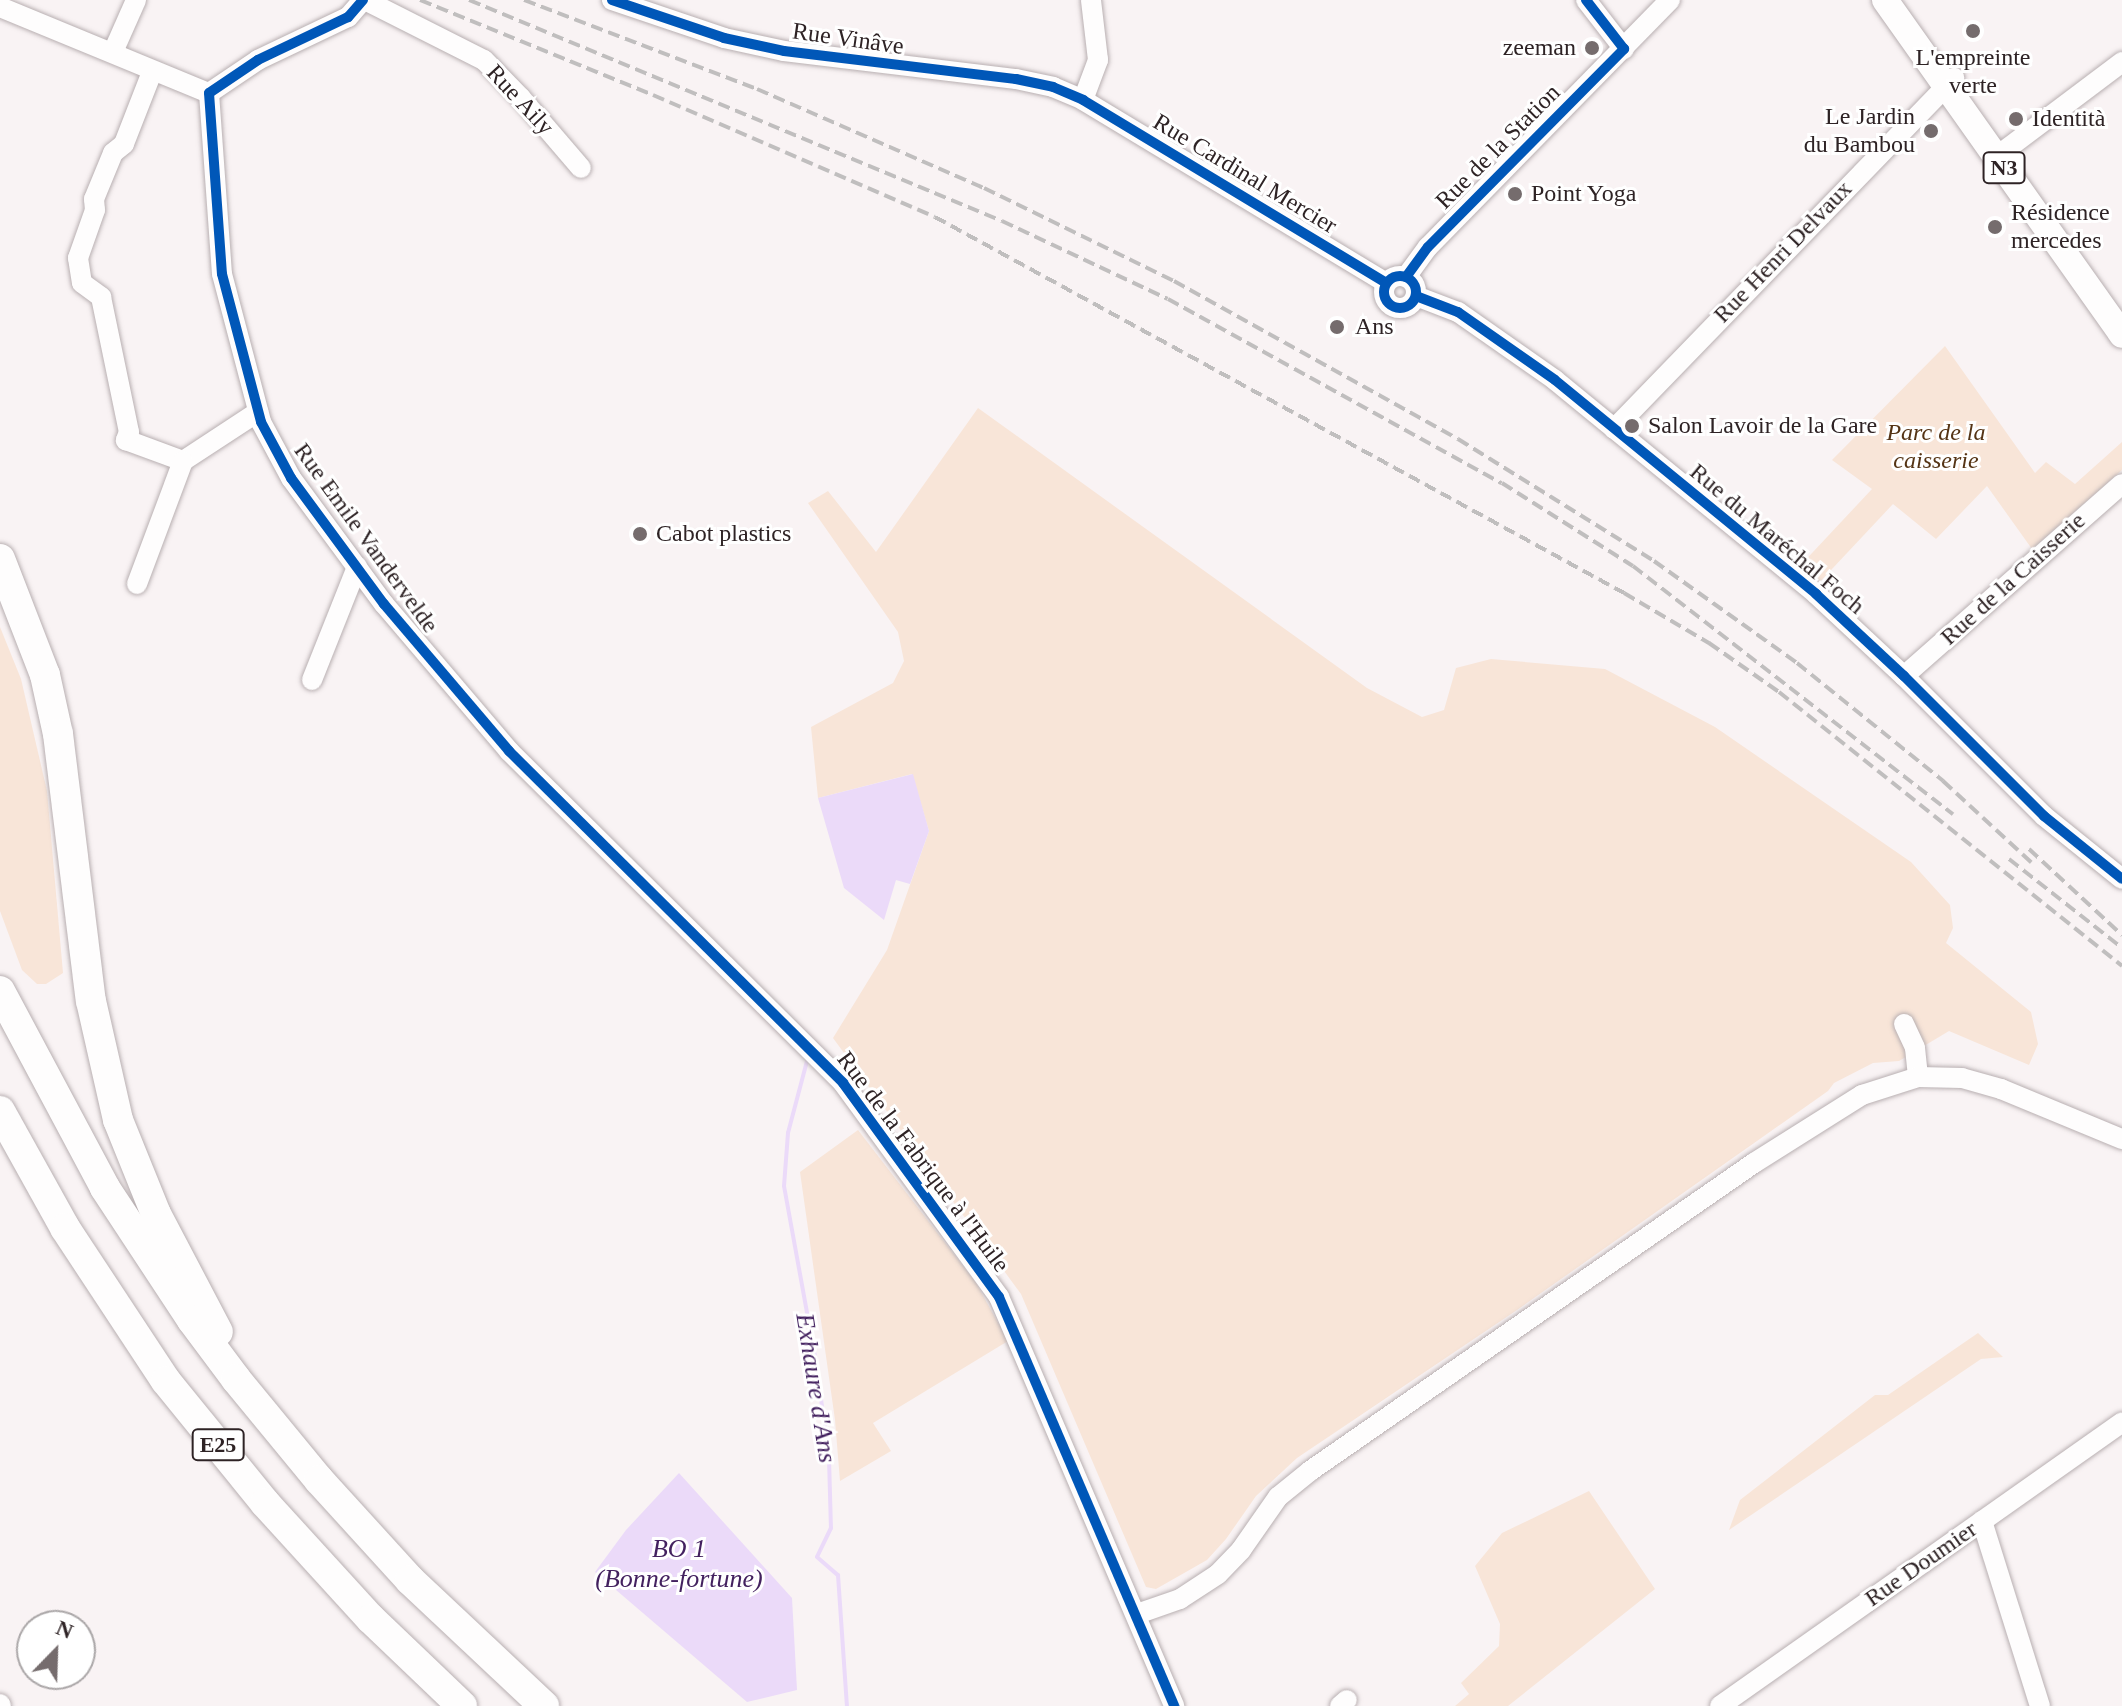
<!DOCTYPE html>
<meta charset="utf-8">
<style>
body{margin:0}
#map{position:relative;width:2122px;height:1706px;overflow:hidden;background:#f9f3f4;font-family:"Times New Roman",serif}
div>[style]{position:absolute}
.green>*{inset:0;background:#f8e5d8}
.water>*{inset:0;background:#ebdaf9}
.stream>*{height:4px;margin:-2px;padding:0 2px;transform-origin:2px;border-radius:2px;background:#ebdaf9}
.roads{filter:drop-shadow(0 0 2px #b8afb1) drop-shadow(0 0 2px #b8afb1)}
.minor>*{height:20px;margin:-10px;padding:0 10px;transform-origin:10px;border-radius:10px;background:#fefdfd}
.minor>.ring{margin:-10px;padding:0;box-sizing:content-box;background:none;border:20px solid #fefdfd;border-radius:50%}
.major>*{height:26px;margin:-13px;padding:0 13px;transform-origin:13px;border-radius:13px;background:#fefdfd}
.highway>*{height:30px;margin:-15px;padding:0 15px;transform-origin:15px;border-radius:15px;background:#fefdfd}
.rail>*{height:4px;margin-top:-2px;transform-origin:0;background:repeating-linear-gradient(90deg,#c0bebe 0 12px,transparent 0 18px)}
.cycleway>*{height:10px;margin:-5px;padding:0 5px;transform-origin:5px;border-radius:5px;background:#0057b8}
.cycleway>.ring{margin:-5px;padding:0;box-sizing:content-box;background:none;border:10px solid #0057b8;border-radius:50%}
.dots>*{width:22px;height:22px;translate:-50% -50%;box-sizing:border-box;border:4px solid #fff;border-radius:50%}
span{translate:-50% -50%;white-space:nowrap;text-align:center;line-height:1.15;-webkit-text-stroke:6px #fff;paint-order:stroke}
.shield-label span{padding:2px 6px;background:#fff;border:2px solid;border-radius:6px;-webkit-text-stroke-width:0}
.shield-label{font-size:22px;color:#2e2325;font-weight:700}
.street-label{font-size:24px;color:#2e2325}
.poi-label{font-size:24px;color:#2e2325}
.right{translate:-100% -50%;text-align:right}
.left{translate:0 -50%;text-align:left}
.park-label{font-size:24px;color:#553415;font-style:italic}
.water-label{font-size:26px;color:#43215f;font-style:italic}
.north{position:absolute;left:16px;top:1610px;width:80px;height:80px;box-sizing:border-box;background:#fff;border:2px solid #aba7a8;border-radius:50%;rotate:23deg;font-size:22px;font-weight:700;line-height:32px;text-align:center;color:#2e2325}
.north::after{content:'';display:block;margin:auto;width:28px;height:36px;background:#756c6d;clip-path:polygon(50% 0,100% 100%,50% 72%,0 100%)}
</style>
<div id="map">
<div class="green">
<div style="clip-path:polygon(1945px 346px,2035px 473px,2046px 462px,2075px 484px,2122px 442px,2122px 470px,2032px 549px,1987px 486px,1936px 539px,1893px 504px,1817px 585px,1798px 568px,1872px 489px,1832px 460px)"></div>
<div style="clip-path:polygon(978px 408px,1367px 688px,1422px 717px,1444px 710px,1456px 668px,1491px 659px,1605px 669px,1715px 727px,1911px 862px,1950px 905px,1953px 928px,1946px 943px,2031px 1012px,2038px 1044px,2029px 1065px,1949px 1031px,1899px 1061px,1873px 1063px,1834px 1083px,1828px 1091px,1517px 1310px,1297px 1458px,1256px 1496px,1226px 1539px,1207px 1560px,1156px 1589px,1146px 1587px,1021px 1294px,833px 1038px,887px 950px,929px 831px,912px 774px,818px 798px,811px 727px,893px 683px,904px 661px,898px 632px,808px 503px,828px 491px,876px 552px)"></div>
<div style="clip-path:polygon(0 627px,21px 679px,47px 791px,63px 973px,46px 984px,37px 984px,22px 970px,0 911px)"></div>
<div style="clip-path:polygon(858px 1130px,976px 1283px,1008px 1341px,873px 1423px,891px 1451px,840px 1481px,835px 1420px,800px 1172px)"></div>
<div style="clip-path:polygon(1978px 1333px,2003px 1357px,1981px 1359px,1729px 1530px,1740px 1500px,1875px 1395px,1888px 1395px)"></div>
<div style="clip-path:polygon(1589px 1491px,1655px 1589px,1508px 1706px,1455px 1706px,1469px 1694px,1461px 1683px,1499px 1646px,1500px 1624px,1475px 1566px,1502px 1533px)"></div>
</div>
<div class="water">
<div style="clip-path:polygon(913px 774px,929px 831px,910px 884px,896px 880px,884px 920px,844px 888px,818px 798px)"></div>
<div style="clip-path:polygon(679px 1473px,792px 1598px,797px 1690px,747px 1702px,595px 1572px,626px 1530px)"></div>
</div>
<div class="stream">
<div style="left:807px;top:1061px;width:74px;rotate:104.8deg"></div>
<div style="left:788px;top:1133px;width:53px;rotate:94.3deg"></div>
<div style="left:784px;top:1186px;width:179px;rotate:79.7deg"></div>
<div style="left:816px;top:1362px;width:97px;rotate:82.3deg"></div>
<div style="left:829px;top:1458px;width:70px;rotate:88.4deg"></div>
<div style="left:831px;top:1528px;width:32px;rotate:116deg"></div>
<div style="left:817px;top:1557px;width:28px;rotate:41deg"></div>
<div style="left:838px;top:1575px;width:131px;rotate:86.1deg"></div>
</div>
<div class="roads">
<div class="minor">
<div style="left:363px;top:0;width:23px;rotate:131deg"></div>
<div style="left:348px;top:17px;width:100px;rotate:154.5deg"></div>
<div style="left:258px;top:60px;width:59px;rotate:146deg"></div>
<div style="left:209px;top:93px;width:181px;rotate:85.9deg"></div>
<div style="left:222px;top:274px;width:153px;rotate:75.2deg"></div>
<div style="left:261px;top:422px;width:64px;rotate:61.8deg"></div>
<div style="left:291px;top:478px;width:157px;rotate:53.6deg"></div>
<div style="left:384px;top:604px;width:193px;rotate:49.6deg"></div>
<div style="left:509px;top:751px;width:471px;rotate:44.8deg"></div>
<div style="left:843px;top:1083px;width:265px;rotate:53.9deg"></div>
<div style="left:999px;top:1297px;width:445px;rotate:66.8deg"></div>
<div style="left:365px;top:0;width:133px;rotate:26.8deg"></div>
<div style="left:484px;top:60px;width:53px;rotate:45.8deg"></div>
<div style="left:521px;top:98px;width:92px;rotate:49.4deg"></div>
<div style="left:612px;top:0;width:118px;rotate:18.7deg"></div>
<div style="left:724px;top:38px;width:61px;rotate:12.2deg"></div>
<div style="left:784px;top:51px;width:234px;rotate:6.9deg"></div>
<div style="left:1016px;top:79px;width:38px;rotate:12deg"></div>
<div style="left:1053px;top:87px;width:33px;rotate:23deg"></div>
<div style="left:1083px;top:100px;width:354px;rotate:31.1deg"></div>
<div style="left:1586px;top:0;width:62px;rotate:52.2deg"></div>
<div style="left:0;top:7px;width:226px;rotate:22.4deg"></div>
<div style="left:113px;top:52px;width:57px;rotate:-66.1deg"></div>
<div style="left:152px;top:72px;width:77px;rotate:111.3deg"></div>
<div style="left:124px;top:144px;width:14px;rotate:141deg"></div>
<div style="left:113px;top:153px;width:50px;rotate:112.4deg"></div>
<div style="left:94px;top:199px;width:11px;rotate:85deg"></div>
<div style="left:95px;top:210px;width:51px;rotate:109.5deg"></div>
<div style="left:78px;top:258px;width:25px;rotate:81deg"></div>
<div style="left:82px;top:283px;width:24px;rotate:36deg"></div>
<div style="left:101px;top:297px;width:138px;rotate:78.3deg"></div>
<div style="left:129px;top:432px;width:9px;rotate:111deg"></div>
<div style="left:126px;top:440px;width:61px;rotate:20.2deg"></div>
<div style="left:183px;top:461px;width:90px;rotate:-33.2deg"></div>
<div style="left:1083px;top:100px;width:43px;rotate:-69.4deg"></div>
<div style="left:1098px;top:60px;width:60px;rotate:-96.7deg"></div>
<div style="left:1996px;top:157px;width:158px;rotate:-37deg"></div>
<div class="ring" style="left:1384px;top:276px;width:12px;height:12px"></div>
<div style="left:1406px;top:277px;width:37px;rotate:-54deg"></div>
<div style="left:1428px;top:247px;width:346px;rotate:-45.6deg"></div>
<div style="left:1416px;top:296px;width:45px;rotate:20.9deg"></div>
<div style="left:1458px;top:312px;width:118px;rotate:35deg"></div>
<div style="left:1555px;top:380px;width:338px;rotate:39.3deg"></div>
<div style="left:1816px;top:594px;width:120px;rotate:43deg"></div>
<div style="left:1904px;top:676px;width:198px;rotate:45deg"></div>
<div style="left:2044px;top:816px;width:100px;rotate:38.9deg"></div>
<div style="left:1614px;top:429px;width:489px;rotate:-45.9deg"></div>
<div style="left:137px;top:584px;width:131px;rotate:-69.5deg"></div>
<div style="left:1904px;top:676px;width:290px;rotate:-41.4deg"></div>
<div style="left:312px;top:680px;width:122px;rotate:-68.3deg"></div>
<div style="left:1904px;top:1024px;width:26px;rotate:65deg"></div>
<div style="left:1915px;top:1048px;width:29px;rotate:84deg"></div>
<div style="left:1982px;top:1521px;width:194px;rotate:72.6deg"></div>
<div style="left:1137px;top:1614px;width:46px;rotate:-19.2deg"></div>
<div style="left:1180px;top:1599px;width:45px;rotate:-33.3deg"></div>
<div style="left:1218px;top:1574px;width:33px;rotate:-46deg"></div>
<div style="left:1241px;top:1550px;width:65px;rotate:-55.1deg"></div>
<div style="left:1278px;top:1497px;width:41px;rotate:-39.1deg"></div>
<div style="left:1310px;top:1471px;width:540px;rotate:-34.75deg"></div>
<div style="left:1754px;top:1163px;width:128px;rotate:-32.2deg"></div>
<div style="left:1862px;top:1095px;width:59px;rotate:-17.8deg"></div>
<div style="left:1918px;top:1077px;width:44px;rotate:1.3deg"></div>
<div style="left:1962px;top:1078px;width:41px;rotate:15.8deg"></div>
<div style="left:2001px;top:1089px;width:131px;rotate:22.5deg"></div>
<div style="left:0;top:1704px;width:2px;rotate:63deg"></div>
<div style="left:1340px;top:1706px;width:9px;rotate:-41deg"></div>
<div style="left:1720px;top:1706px;width:492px;rotate:-35.2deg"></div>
</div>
<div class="major">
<div style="left:1885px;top:0;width:410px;rotate:54.7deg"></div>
</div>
<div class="highway">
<div style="left:0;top:559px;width:124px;rotate:68.8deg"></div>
<div style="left:45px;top:675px;width:60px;rotate:77.6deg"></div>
<div style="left:58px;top:734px;width:269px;rotate:83deg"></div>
<div style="left:91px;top:1001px;width:122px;rotate:77.2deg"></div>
<div style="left:118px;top:1120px;width:101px;rotate:68deg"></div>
<div style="left:156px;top:1214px;width:133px;rotate:62.3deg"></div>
<div style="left:0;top:991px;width:223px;rotate:61.9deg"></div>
<div style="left:105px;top:1188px;width:158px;rotate:56.6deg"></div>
<div style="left:192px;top:1320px;width:74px;rotate:53.3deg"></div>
<div style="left:236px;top:1379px;width:131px;rotate:50.6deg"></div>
<div style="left:319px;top:1480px;width:135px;rotate:47.7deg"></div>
<div style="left:410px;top:1580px;width:184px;rotate:43.2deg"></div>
<div style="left:0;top:1111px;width:134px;rotate:60.9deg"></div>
<div style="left:65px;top:1228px;width:183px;rotate:56.6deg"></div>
<div style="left:166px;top:1381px;width:157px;rotate:50.9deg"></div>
<div style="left:265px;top:1503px;width:157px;rotate:47.6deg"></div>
<div style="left:371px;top:1619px;width:126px;rotate:43.7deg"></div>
</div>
</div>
<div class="rail">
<div style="left:420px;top:0;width:252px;rotate:22.2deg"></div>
<div style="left:653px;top:95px;width:307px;rotate:23.4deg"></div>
<div style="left:935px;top:217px;width:785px;rotate:28.62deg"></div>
<div style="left:1624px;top:593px;width:99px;rotate:30.5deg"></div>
<div style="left:1709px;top:643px;width:85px;rotate:35deg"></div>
<div style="left:1779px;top:692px;width:439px;rotate:38.6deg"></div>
<div style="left:469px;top:0;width:577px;rotate:22.52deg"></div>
<div style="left:1002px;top:221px;width:183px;rotate:25.2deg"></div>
<div style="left:1168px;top:299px;width:381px;rotate:28.9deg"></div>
<div style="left:1502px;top:483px;width:155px;rotate:32.4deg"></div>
<div style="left:1633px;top:566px;width:405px;rotate:37.8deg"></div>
<div style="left:524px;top:0;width:249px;rotate:20.9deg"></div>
<div style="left:757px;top:89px;width:248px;rotate:23.6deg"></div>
<div style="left:984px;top:188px;width:212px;rotate:26.1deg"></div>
<div style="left:1174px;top:281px;width:325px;rotate:29.1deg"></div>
<div style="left:1458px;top:439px;width:231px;rotate:31.9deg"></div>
<div style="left:1654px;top:561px;width:176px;rotate:35.5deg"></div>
<div style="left:1797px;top:663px;width:188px;rotate:38.9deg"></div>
<div style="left:1943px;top:781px;width:124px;rotate:42.7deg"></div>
<div style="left:2029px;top:849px;width:127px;rotate:42.8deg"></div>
<div style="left:2009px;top:859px;width:144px;rotate:38.2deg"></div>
</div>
<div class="cycleway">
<div style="left:363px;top:0;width:23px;rotate:131deg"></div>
<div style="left:348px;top:17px;width:100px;rotate:154.5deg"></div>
<div style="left:258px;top:60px;width:59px;rotate:146deg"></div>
<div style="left:209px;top:93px;width:181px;rotate:85.9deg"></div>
<div style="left:222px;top:274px;width:153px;rotate:75.2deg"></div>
<div style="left:261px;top:422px;width:64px;rotate:61.8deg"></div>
<div style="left:291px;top:478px;width:157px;rotate:53.6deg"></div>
<div style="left:384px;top:604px;width:193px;rotate:49.6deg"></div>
<div style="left:509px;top:751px;width:471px;rotate:44.8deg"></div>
<div style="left:843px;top:1083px;width:265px;rotate:53.9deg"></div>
<div style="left:999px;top:1297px;width:445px;rotate:66.8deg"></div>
<div style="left:612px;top:0;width:118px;rotate:18.7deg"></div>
<div style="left:724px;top:38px;width:61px;rotate:12.2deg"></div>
<div style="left:784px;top:51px;width:234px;rotate:6.9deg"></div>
<div style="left:1016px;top:79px;width:38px;rotate:12deg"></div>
<div style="left:1053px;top:87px;width:33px;rotate:23deg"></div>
<div style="left:1083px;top:100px;width:354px;rotate:31.1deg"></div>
<div class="ring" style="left:1384px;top:276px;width:22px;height:22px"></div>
<div style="left:1406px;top:277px;width:37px;rotate:-54deg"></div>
<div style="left:1428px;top:247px;width:279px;rotate:-45.3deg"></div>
<div style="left:1624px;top:49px;width:62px;rotate:-127.8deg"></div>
<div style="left:1416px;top:296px;width:45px;rotate:20.9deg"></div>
<div style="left:1458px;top:312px;width:118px;rotate:35deg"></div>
<div style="left:1555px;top:380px;width:338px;rotate:39.3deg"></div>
<div style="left:1816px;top:594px;width:120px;rotate:43deg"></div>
<div style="left:1904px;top:676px;width:198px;rotate:45deg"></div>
<div style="left:2044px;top:816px;width:100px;rotate:38.9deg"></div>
</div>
<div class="dots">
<div style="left:1973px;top:31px;background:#756c6d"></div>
<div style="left:1592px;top:48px;background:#756c6d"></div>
<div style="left:2016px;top:119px;background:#756c6d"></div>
<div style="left:1931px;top:131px;background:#756c6d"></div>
<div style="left:1515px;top:194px;background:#756c6d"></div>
<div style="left:1995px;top:227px;background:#756c6d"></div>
<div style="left:1337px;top:327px;background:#756c6d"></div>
<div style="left:1632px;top:426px;background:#756c6d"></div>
<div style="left:640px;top:534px;background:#756c6d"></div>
</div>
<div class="shield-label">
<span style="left:2004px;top:168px">N3</span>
<span style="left:218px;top:1445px">E25</span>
</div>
<div class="street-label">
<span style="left:848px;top:39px;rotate:8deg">Rue Vinâve</span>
<span style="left:520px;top:100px;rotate:47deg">Rue Aily</span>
<span style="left:1498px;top:147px;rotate:-45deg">Rue de la Station</span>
<span style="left:1245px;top:174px;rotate:31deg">Rue Cardinal Mercier</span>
<span style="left:1783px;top:252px;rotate:-46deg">Rue Henri Delvaux</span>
<span style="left:366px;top:538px;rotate:54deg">Rue Emile Vandervelde</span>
<span style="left:1777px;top:539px;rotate:40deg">Rue du Maréchal Foch</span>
<span style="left:2013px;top:579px;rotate:-42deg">Rue de la Caisserie</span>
<span style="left:923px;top:1162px;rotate:53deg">Rue de la Fabrique à l'Huile</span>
<span style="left:1921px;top:1564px;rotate:-35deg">Rue Doumier</span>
</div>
<div class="poi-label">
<span class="right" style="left:1576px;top:48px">zeeman</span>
<span style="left:1973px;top:72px">L'empreinte<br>verte</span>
<span class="right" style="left:1915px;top:131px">Le Jardin<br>du Bambou</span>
<span class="left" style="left:2032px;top:119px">Identità</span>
<span class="left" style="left:1531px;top:194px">Point Yoga</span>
<span class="left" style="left:2011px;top:227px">Résidence<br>mercedes</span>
<span class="left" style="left:1355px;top:327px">Ans</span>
<span class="left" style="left:1648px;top:426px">Salon Lavoir de la Gare</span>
<span class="left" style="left:656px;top:534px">Cabot plastics</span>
</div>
<div class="park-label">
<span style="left:1936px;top:447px">Parc de la<br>caisserie</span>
</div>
<div class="water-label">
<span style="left:816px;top:1388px;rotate:81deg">Exhaure d'Ans</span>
<span style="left:679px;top:1564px">BO 1<br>(Bonne-fortune)</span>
</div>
<div class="north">N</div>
</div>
